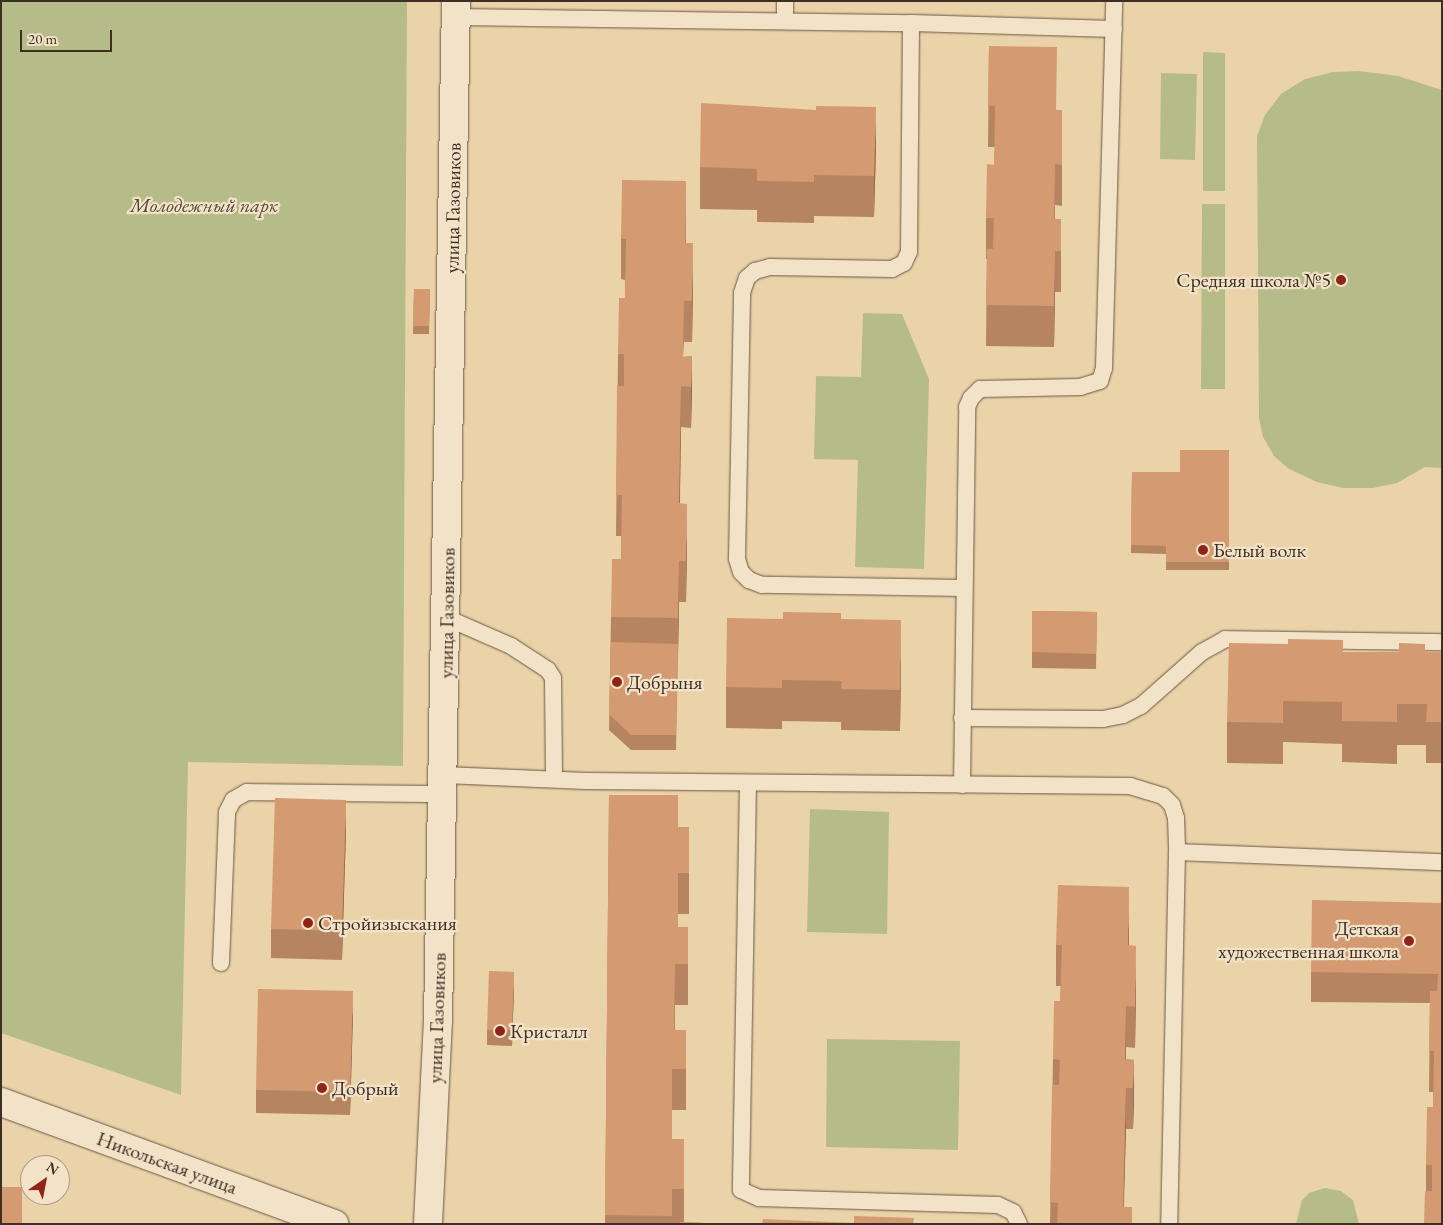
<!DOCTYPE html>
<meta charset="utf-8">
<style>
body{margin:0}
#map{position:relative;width:1443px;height:1225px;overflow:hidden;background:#ebd3a9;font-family:"EB Garamond",serif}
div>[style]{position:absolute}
.green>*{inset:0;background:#b6bc89}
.roads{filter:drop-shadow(0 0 1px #695845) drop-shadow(0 0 1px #695845)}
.lane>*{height:16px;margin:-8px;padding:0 8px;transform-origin:8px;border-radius:8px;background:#f2e2c7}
.street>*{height:28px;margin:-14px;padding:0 14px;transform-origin:14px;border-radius:14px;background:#f2e2c7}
.wall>*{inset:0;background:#b68461}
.shaded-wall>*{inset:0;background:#946c4f}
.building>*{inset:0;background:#d49a71}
.dots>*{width:14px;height:14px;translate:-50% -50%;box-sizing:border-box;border:2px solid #f2e2c7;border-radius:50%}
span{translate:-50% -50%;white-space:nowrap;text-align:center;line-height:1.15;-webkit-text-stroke:4.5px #f2e2c7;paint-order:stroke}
.park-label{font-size:20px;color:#564b38;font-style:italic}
.street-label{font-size:20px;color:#3e2f24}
.poi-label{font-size:20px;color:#3e2f24}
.right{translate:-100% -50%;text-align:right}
.left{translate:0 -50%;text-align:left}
.frame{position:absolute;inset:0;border:2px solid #3e2f24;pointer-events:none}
.north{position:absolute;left:20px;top:1155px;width:50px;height:50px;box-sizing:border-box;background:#f2e2c7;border:1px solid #aa9a86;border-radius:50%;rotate:33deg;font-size:14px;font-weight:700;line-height:20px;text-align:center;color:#3e2f24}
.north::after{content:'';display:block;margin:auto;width:18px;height:22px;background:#8f2418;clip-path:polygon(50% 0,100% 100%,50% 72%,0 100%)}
.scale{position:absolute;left:20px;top:30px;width:92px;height:22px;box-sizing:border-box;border:2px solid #3e2f24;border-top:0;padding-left:6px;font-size:15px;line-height:18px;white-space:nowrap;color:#3e2f24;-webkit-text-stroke:4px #f2e2c7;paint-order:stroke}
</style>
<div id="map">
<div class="green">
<div style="clip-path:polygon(1px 1px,407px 1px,403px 766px,188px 762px,181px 1095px,1px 1033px)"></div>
<div style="clip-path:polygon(1203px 52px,1225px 53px,1225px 191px,1203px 191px)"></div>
<div style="clip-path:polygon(1359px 71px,1398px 76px,1442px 90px,1442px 468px,1425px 467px,1397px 483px,1373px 488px,1343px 488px,1317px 482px,1289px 469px,1274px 456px,1263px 437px,1259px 418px,1257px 136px,1265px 115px,1281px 94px,1305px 79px,1333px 72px)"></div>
<div style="clip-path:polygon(1161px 73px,1197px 74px,1195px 160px,1160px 159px)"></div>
<div style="clip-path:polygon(1202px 204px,1225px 204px,1225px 389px,1201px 389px)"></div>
<div style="clip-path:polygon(863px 313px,902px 314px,929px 379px,924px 569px,855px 567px,858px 460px,814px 459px,816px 376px,861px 377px)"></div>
<div style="clip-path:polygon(810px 809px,889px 812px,887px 934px,807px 932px)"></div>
<div style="clip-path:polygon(827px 1039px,960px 1041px,958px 1150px,826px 1147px)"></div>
<div style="clip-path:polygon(1325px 1188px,1341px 1191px,1353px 1200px,1359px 1224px,1296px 1224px,1302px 1200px,1309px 1193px)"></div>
</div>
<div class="roads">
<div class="lane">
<div style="left:456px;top:17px;width:455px;rotate:0.8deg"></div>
<div style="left:785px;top:20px;width:19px;rotate:-90deg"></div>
<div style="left:964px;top:588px;width:202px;rotate:-179.1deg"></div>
<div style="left:762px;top:585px;width:14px;rotate:-159deg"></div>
<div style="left:749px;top:580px;width:11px;rotate:-135deg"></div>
<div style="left:741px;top:572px;width:14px;rotate:-107deg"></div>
<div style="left:737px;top:559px;width:266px;rotate:-88.9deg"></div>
<div style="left:742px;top:293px;width:16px;rotate:-72deg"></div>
<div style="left:747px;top:278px;width:11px;rotate:-41deg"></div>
<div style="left:755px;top:271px;width:16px;rotate:-15deg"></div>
<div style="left:770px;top:267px;width:122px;rotate:0.9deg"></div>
<div style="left:892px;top:269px;width:13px;rotate:-27deg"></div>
<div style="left:904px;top:263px;width:12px;rotate:-66deg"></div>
<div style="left:909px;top:252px;width:229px;rotate:-89.5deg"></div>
<div style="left:911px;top:23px;width:203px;rotate:1.7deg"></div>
<div style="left:447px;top:618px;width:70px;rotate:23.6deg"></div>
<div style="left:511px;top:646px;width:44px;rotate:33deg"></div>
<div style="left:548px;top:670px;width:9px;rotate:58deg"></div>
<div style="left:553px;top:678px;width:100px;rotate:89.4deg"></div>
<div style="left:962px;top:718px;width:141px;rotate:0.4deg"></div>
<div style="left:1103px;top:719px;width:20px;rotate:-11deg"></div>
<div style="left:1123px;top:715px;width:20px;rotate:-27deg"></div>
<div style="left:1141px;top:706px;width:81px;rotate:-41.5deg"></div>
<div style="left:1202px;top:652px;width:26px;rotate:-29deg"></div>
<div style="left:1225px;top:639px;width:217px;rotate:0.8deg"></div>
<div style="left:444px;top:775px;width:142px;rotate:2.4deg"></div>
<div style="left:586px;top:781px;width:544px;rotate:0.53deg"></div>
<div style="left:1130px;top:786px;width:34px;rotate:17deg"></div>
<div style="left:1163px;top:796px;width:13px;rotate:45deg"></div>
<div style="left:1172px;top:805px;width:14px;rotate:73deg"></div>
<div style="left:1176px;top:818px;width:34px;rotate:88deg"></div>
<div style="left:1177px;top:852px;width:372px;rotate:91.2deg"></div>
<div style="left:748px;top:783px;width:407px;rotate:91deg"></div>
<div style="left:741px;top:1190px;width:20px;rotate:24deg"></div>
<div style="left:759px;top:1198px;width:239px;rotate:1.7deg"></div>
<div style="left:998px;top:1205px;width:17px;rotate:25deg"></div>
<div style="left:1013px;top:1212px;width:13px;rotate:63deg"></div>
<div style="left:962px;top:785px;width:378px;rotate:-89.2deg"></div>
<div style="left:967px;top:407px;width:10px;rotate:-66deg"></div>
<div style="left:971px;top:398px;width:13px;rotate:-45deg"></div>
<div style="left:980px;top:389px;width:100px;rotate:-1.1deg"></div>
<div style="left:1080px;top:387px;width:21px;rotate:-17deg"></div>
<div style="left:1100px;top:381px;width:14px;rotate:-73deg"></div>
<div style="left:1104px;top:368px;width:367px;rotate:-88.4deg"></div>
<div style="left:1177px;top:852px;width:265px;rotate:2.2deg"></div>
<div style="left:221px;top:963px;width:151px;rotate:-87.7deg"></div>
<div style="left:227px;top:812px;width:13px;rotate:-63deg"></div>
<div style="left:233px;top:800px;width:16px;rotate:-30deg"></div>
<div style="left:247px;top:792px;width:196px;rotate:0.6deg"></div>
</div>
<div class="street">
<div style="left:1px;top:1102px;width:355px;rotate:20.1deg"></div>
<div style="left:428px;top:1224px;width:203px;rotate:-87.2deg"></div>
<div style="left:438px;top:1021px;width:1020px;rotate:-88.99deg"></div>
</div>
</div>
<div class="wall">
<div style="clip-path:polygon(989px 46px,1057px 110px,1062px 151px,1062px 206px,1055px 205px,1055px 219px,1061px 219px,1061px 292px,1055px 292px,1054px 347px,986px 346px,987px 259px,986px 259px,986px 218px,994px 165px,995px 147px,988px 147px)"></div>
<div style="clip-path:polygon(876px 148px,874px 217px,814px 216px,814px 223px,757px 222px,757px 210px,700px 209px,700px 167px)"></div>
<div style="clip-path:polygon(621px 238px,685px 243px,693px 284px,692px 342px,684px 342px,683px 357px,692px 356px,691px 428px,681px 427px,680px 503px,687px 545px,686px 602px,679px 602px,676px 750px,631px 750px,609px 730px,611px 617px,621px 559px,621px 536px,616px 536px,618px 354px,625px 298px,625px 280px,621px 279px)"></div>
<div style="clip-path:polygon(414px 289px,430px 289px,429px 334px,413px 334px)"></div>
<div style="clip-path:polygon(1229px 450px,1229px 570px,1166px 570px,1166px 554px,1131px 553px,1132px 472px,1180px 472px)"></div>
<div style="clip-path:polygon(1032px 611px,1097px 612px,1096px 669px,1032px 668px)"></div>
<div style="clip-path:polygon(783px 619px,841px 619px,901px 661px,900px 731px,841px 730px,841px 722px,782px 721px,782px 729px,726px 728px,726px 687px)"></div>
<div style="clip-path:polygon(1343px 652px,1442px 652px,1442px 763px,1426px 763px,1426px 745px,1397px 745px,1397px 764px,1342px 762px,1342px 744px,1283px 742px,1283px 764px,1227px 763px,1227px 722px)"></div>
<div style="clip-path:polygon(609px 795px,678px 827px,689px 827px,689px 914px,678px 914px,678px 927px,688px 927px,688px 1005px,675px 1005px,675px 1030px,686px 1030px,686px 1110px,672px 1110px,672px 1139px,684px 1139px,684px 1222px,726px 1224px,605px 1224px)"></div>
<div style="clip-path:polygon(346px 830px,342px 960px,271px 958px,271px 929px)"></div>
<div style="clip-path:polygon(1442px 903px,1442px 1224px,1426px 1191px,1426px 1165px,1433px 1107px,1433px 1092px,1429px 1092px,1430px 1003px,1311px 1002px,1311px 972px)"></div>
<div style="clip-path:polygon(1129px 928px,1129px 945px,1136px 987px,1135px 1048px,1126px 1047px,1126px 1059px,1134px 1060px,1134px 1101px,1133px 1129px,1126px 1129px,1124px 1207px,1132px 1224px,1050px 1224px,1053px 1059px,1060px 1001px,1061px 986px,1056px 986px,1056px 945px)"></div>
<div style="clip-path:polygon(514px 988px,512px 1046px,487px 1045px,487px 1030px)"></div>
<div style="clip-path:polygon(353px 1014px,350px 1115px,256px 1113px,256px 1090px)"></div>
</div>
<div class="shaded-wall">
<div style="clip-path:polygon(876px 107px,876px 148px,874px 217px,874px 176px)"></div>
<div style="clip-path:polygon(686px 181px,686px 222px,685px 284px,685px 243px)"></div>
<div style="clip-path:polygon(693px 243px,693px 284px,692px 342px,692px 301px)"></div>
<div style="clip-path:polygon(1055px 251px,1055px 292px,1054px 347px,1054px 306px)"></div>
<div style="clip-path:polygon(692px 356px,692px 397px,691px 428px,691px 387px)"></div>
<div style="clip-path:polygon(681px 386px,681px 427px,679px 544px,679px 503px)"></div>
<div style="clip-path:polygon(687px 504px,687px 545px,686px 602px,686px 561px)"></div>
<div style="clip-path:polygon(679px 561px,679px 602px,678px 660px,678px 618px)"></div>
<div style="clip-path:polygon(901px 620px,901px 661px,900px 731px,900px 690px)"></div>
<div style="clip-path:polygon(346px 800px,346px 830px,342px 960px,342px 931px)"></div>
<div style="clip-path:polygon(1129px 887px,1129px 928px,1128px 986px,1128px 945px)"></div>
<div style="clip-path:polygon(1136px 946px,1136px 987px,1135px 1048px,1135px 1007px)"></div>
<div style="clip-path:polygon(514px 972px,514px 988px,512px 1046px,512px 1030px)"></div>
<div style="clip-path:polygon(353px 991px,353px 1014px,350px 1115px,350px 1092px)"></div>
<div style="clip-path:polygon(1126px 1006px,1126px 1047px,1125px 1100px,1125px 1059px)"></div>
<div style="clip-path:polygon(1134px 1060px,1134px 1101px,1133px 1129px,1133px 1088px)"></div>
<div style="clip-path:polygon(1126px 1088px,1126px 1129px,1123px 1224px)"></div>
</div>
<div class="building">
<div style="clip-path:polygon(989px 46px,1057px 47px,1056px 110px,1062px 110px,1062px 165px,1055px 164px,1054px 219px,1061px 219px,1061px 251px,1055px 251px,1054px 306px,986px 305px,987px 249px,993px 249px,994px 218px,986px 218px,987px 164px,994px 165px,995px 106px,988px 106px)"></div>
<div style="clip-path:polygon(701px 103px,816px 110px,816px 106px,876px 107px,874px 176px,814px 175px,814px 182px,757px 181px,757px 169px,700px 167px)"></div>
<div style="clip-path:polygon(622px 180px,686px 181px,685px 243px,693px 243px,692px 301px,684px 301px,683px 357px,692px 356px,691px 387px,681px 386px,679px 503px,687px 504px,686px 561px,679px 561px,678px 618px,611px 617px,612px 559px,621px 559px,622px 495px,616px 495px,617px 386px,624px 386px,624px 354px,618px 354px,619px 298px,625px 298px,626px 239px,621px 238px)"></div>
<div style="clip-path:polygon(414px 289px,430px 289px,429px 326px,413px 326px)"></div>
<div style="clip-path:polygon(1180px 450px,1229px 450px,1229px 562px,1166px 562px,1166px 546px,1131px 545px,1132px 472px,1180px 472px)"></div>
<div style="clip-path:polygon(1032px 611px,1097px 612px,1096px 654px,1032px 652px)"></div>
<div style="clip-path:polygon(783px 612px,841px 613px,841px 619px,901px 620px,900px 690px,841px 689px,842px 681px,782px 680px,782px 688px,726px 687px,727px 618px,783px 619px)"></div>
<div style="clip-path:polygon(1288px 639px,1343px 640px,1343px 652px,1399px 652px,1399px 643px,1425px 644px,1425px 652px,1442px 652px,1442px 722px,1426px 722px,1427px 704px,1397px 704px,1397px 722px,1342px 721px,1342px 702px,1283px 701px,1283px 723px,1227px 722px,1229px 643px,1288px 644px)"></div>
<div style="clip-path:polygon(611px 642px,678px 644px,676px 735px,631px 735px,609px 714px)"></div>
<div style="clip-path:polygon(609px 795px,678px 795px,678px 827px,689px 827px,689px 873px,678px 873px,678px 927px,688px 927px,688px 964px,675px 964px,674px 1030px,686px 1030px,686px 1069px,672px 1069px,672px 1139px,684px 1139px,684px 1189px,672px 1189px,672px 1216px,605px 1215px)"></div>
<div style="clip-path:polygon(275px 798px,346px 800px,342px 931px,271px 929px)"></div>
<div style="clip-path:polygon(1058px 885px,1129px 887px,1128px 945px,1136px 946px,1135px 1007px,1126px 1006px,1125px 1059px,1134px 1060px,1133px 1088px,1126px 1088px,1123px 1207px,1132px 1207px,1132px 1224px,1057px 1224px,1058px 1203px,1050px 1202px,1052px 1085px,1059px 1085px,1060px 1060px,1053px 1059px,1054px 1001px,1060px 1001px,1062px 945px,1056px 945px)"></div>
<div style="clip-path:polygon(1312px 900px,1442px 903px,1442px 991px,1437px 991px,1438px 974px,1311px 972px)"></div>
<div style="clip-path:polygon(489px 971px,514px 972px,512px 1030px,487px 1030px)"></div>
<div style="clip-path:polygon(258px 989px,353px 991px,350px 1092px,256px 1090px)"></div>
<div style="clip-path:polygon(1430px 991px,1442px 991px,1442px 1224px,1424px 1224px,1425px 1191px,1432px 1191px,1432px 1165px,1426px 1165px,1427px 1107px,1433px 1107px,1434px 1051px,1429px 1051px)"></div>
<div style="clip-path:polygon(1px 1187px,22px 1187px,22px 1224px,1px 1224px)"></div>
<div style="clip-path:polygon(854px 1216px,914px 1218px,913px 1224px,762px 1224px,763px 1219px,854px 1223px)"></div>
<div style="clip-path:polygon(680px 1222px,726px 1224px,680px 1224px)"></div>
</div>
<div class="dots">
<div style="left:1341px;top:280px;background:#8f2418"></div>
<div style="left:1203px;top:550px;background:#8f2418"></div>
<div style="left:617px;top:682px;background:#8f2418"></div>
<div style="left:308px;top:923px;background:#8f2418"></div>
<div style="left:1409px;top:941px;background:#8f2418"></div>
<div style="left:500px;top:1031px;background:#8f2418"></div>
<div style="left:322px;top:1088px;background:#8f2418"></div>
</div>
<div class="park-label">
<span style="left:204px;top:205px">Молодежный парк</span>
</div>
<div class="street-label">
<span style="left:453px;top:208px;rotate:-89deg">улица Газовиков</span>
<span style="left:447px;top:613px;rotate:-89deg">улица Газовиков</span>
<span style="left:437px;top:1018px;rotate:-88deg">улица Газовиков</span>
<span style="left:167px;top:1163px;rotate:20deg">Никольская улица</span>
</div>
<div class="poi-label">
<span class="right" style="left:1331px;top:280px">Средняя школа №5</span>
<span class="left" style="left:1213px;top:550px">Белый волк</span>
<span class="left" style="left:627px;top:682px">Добрыня</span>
<span class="left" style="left:318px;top:923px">Стройизыскания</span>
<span class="right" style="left:1399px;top:940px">Детская<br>художественная школа</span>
<span class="left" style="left:510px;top:1031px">Кристалл</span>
<span class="left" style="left:332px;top:1088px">Добрый</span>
</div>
<div class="frame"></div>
<div class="north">N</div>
<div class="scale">20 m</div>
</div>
